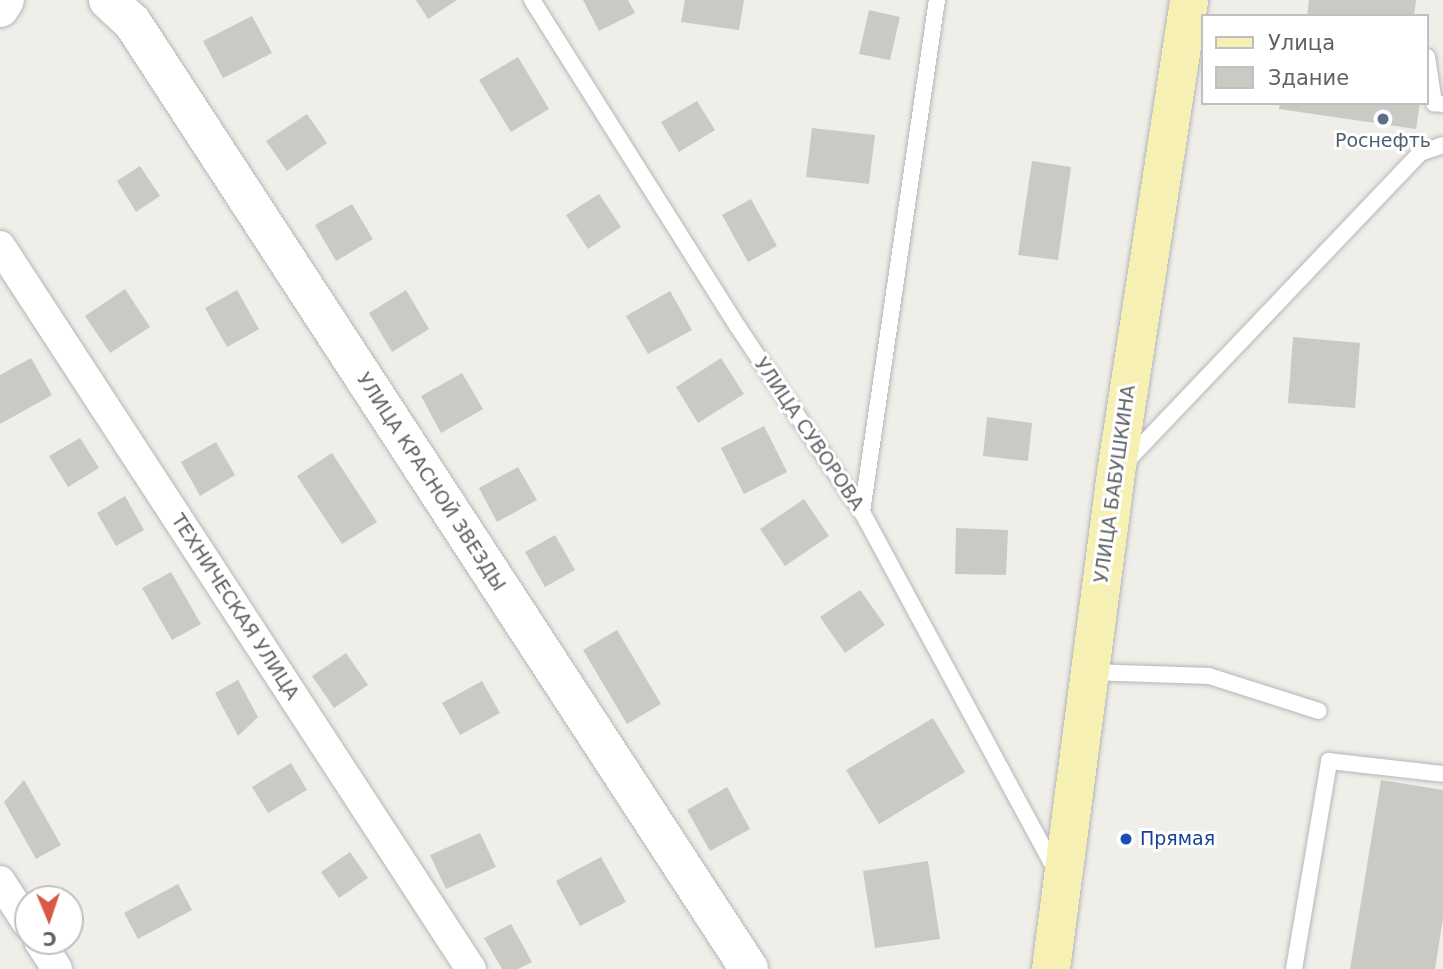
<!DOCTYPE html>
<meta charset="utf-8">
<style>
body{margin:0}
#map{position:relative;width:1443px;height:969px;overflow:hidden;background:#efeee8;font-family:"DejaVu Sans",sans-serif}
div>[style]{position:absolute}
.building>*{inset:0;background:#cbc9c4}
.roads{filter:drop-shadow(0 0 2px #b4b7ba) drop-shadow(0 0 2px #b4b7ba)}
.lane>*{height:16px;margin:-8px;padding:0 8px;transform-origin:8px;border-radius:8px;background:#fff}
.street>*{height:30px;margin:-15px;padding:0 15px;transform-origin:15px;border-radius:15px;background:#fff}
.secondary>*{height:38px;margin:-19px;padding:0 19px;transform-origin:19px;border-radius:19px;background:#fff}
.primary>*{height:38px;margin:-19px;padding:0 19px;transform-origin:19px;border-radius:19px;background:#f7f0b5}
.dots>*{width:19px;height:19px;translate:-50% -50%;box-sizing:border-box;border:4px solid #fff;border-radius:50%}
span{translate:-50% -50%;white-space:nowrap;text-align:center;line-height:1.15;-webkit-text-stroke:6px #fff;paint-order:stroke}
.service-label{font-size:19px;color:#4e5e75}
.street-label{font-size:19px;color:#5f6266}
.transit-label{font-size:19px;color:#164399}
.left{translate:0 -50%;text-align:left}
.legend{position:absolute;left:1201px;top:14px;width:228px;height:91px;box-sizing:border-box;background:#fff;border:2px solid #bfc0c2;margin:0;padding:9px 12px;list-style:none;font-size:21px;color:#5f6266}
.legend li{display:flex;align-items:center;gap:14px;height:35px}
.legend b{width:35px;border:2px solid #bfc0c2}
.north{position:absolute;left:14px;top:885px;width:70px;height:70px;box-sizing:border-box;background:#fff;border:2px solid #bfc0c2;border-radius:50%;rotate:178deg;font-size:19px;font-weight:700;line-height:28px;text-align:center;color:#5f6266}
.north::after{content:'';display:block;margin:auto;width:24px;height:32px;background:#d85945;clip-path:polygon(50% 0,100% 100%,50% 72%,0 100%)}
</style>
<div id="map">
<div class="building">
<div style="clip-path:polygon(416px 0,457px 0,428px 19px)"></div>
<div style="clip-path:polygon(583px 0,628px 0,635px 13px,599px 31px)"></div>
<div style="clip-path:polygon(685px 0,744px 0,739px 30px,681px 22px)"></div>
<div style="clip-path:polygon(1309px 0,1416px 0,1414px 16px,1307px 16px)"></div>
<div style="clip-path:polygon(869px 10px,900px 17px,890px 60px,859px 54px)"></div>
<div style="clip-path:polygon(252px 16px,272px 53px,223px 78px,203px 41px)"></div>
<div style="clip-path:polygon(518px 57px,549px 109px,511px 132px,479px 80px)"></div>
<div style="clip-path:polygon(697px 101px,715px 130px,679px 152px,661px 122px)"></div>
<div style="clip-path:polygon(1280px 103px,1420px 103px,1416px 129px,1279px 109px)"></div>
<div style="clip-path:polygon(307px 114px,327px 143px,287px 171px,266px 141px)"></div>
<div style="clip-path:polygon(812px 128px,875px 135px,869px 184px,806px 177px)"></div>
<div style="clip-path:polygon(1032px 161px,1071px 167px,1058px 260px,1018px 255px)"></div>
<div style="clip-path:polygon(140px 166px,160px 196px,136px 212px,117px 181px)"></div>
<div style="clip-path:polygon(599px 194px,621px 227px,588px 249px,566px 215px)"></div>
<div style="clip-path:polygon(751px 199px,777px 246px,748px 262px,722px 215px)"></div>
<div style="clip-path:polygon(352px 204px,373px 239px,336px 261px,315px 225px)"></div>
<div style="clip-path:polygon(125px 289px,150px 327px,110px 353px,85px 316px)"></div>
<div style="clip-path:polygon(237px 290px,259px 329px,227px 347px,205px 308px)"></div>
<div style="clip-path:polygon(406px 290px,429px 329px,392px 352px,369px 313px)"></div>
<div style="clip-path:polygon(670px 291px,692px 330px,648px 354px,626px 316px)"></div>
<div style="clip-path:polygon(1293px 337px,1360px 343px,1355px 408px,1288px 403px)"></div>
<div style="clip-path:polygon(31px 358px,52px 395px,0 424px,0 375px)"></div>
<div style="clip-path:polygon(721px 358px,744px 394px,698px 423px,676px 387px)"></div>
<div style="clip-path:polygon(462px 373px,483px 409px,441px 433px,421px 396px)"></div>
<div style="clip-path:polygon(987px 417px,1032px 423px,1028px 461px,983px 456px)"></div>
<div style="clip-path:polygon(764px 426px,787px 472px,744px 494px,721px 448px)"></div>
<div style="clip-path:polygon(80px 438px,99px 468px,68px 487px,49px 456px)"></div>
<div style="clip-path:polygon(216px 442px,235px 475px,200px 496px,181px 462px)"></div>
<div style="clip-path:polygon(332px 453px,377px 522px,342px 544px,297px 476px)"></div>
<div style="clip-path:polygon(518px 467px,537px 500px,497px 522px,479px 488px)"></div>
<div style="clip-path:polygon(125px 496px,144px 530px,116px 546px,97px 513px)"></div>
<div style="clip-path:polygon(804px 499px,829px 536px,785px 566px,760px 529px)"></div>
<div style="clip-path:polygon(956px 528px,1008px 530px,1006px 575px,955px 574px)"></div>
<div style="clip-path:polygon(555px 535px,575px 570px,545px 587px,525px 552px)"></div>
<div style="clip-path:polygon(171px 572px,201px 624px,172px 640px,142px 588px)"></div>
<div style="clip-path:polygon(860px 590px,885px 625px,845px 653px,820px 617px)"></div>
<div style="clip-path:polygon(617px 630px,661px 704px,627px 724px,583px 650px)"></div>
<div style="clip-path:polygon(346px 653px,368px 685px,334px 708px,312px 676px)"></div>
<div style="clip-path:polygon(238px 680px,258px 717px,238px 736px,215px 693px)"></div>
<div style="clip-path:polygon(482px 681px,500px 713px,460px 735px,442px 703px)"></div>
<div style="clip-path:polygon(933px 718px,965px 772px,879px 824px,846px 770px)"></div>
<div style="clip-path:polygon(291px 763px,307px 790px,268px 813px,252px 787px)"></div>
<div style="clip-path:polygon(24px 780px,61px 845px,36px 859px,4px 802px)"></div>
<div style="clip-path:polygon(1381px 780px,1443px 790px,1443px 918px,1435px 969px,1350px 969px)"></div>
<div style="clip-path:polygon(727px 787px,750px 829px,710px 851px,687px 810px)"></div>
<div style="clip-path:polygon(480px 833px,496px 867px,446px 889px,430px 855px)"></div>
<div style="clip-path:polygon(350px 852px,368px 878px,339px 898px,321px 872px)"></div>
<div style="clip-path:polygon(601px 857px,626px 902px,580px 926px,556px 881px)"></div>
<div style="clip-path:polygon(928px 861px,940px 939px,875px 948px,863px 871px)"></div>
<div style="clip-path:polygon(178px 884px,192px 910px,138px 939px,124px 913px)"></div>
<div style="clip-path:polygon(511px 924px,532px 962px,518px 969px,502px 969px,484px 938px)"></div>
</div>
<div class="roads">
<div class="lane">
<div style="left:532px;top:0;width:386px;rotate:57.8deg"></div>
<div style="left:738px;top:327px;width:223px;rotate:56.2deg"></div>
<div style="left:862px;top:512px;width:410px;rotate:61.6deg"></div>
<div style="left:1427px;top:57px;width:47px;rotate:81.3deg"></div>
<div style="left:1434px;top:103px;width:9px;rotate:6deg"></div>
<div style="left:1125px;top:463px;width:428px;rotate:-46.4deg"></div>
<div style="left:1420px;top:153px;width:24px;rotate:-19deg"></div>
<div style="left:862px;top:512px;width:517px;rotate:-81.67deg"></div>
<div style="left:1089px;top:672px;width:120px;rotate:1.9deg"></div>
<div style="left:1209px;top:676px;width:115px;rotate:17.7deg"></div>
<div style="left:1294px;top:969px;width:211px;rotate:-80.4deg"></div>
<div style="left:1329px;top:761px;width:115px;rotate:6.5deg"></div>
</div>
<div class="street">
<div style="left:0;top:246px;width:863px;rotate:56.92deg"></div>
<div style="left:0;top:881px;width:51px;rotate:56.9deg"></div>
<div style="left:39px;top:941px;width:33px;rotate:57deg"></div>
</div>
<div class="secondary">
<div style="left:108px;top:0;width:33px;rotate:43deg"></div>
<div style="left:132px;top:22px;width:1130px;rotate:56.91deg"></div>
<div style="left:0;top:8px;width:9px;rotate:-58deg"></div>
</div>
<div class="primary">
<div style="left:1051px;top:969px;width:500px;rotate:-82.53deg"></div>
<div style="left:1116px;top:473px;width:479px;rotate:-81.2deg"></div>
</div>
</div>
<div class="dots">
<div style="left:1383px;top:119px;background:#5c6f8a"></div>
<div style="left:1126px;top:839px;background:#1a4fb4"></div>
</div>
<div class="service-label">
<span style="left:1383px;top:141px">Роснефть</span>
</div>
<div class="street-label">
<span style="left:809px;top:434px;rotate:56deg">УЛИЦА СУВОРОВА</span>
<span style="left:431px;top:482px;rotate:57deg">УЛИЦА КРАСНОЙ ЗВЕЗДЫ</span>
<span style="left:1115px;top:484px;rotate:-82deg">УЛИЦА БАБУШКИНА</span>
<span style="left:235px;top:607px;rotate:57deg">ТЕХНИЧЕСКАЯ УЛИЦА</span>
</div>
<div class="transit-label">
<span class="left" style="left:1140px;top:839px">Прямая</span>
</div>
<ul class="legend">
<li><b style="height:9px;background:#f7f0b5"></b>Улица</li>
<li><b style="height:19px;background:#cbc9c4"></b>Здание</li>
</ul>
<div class="north">С</div>
</div>
